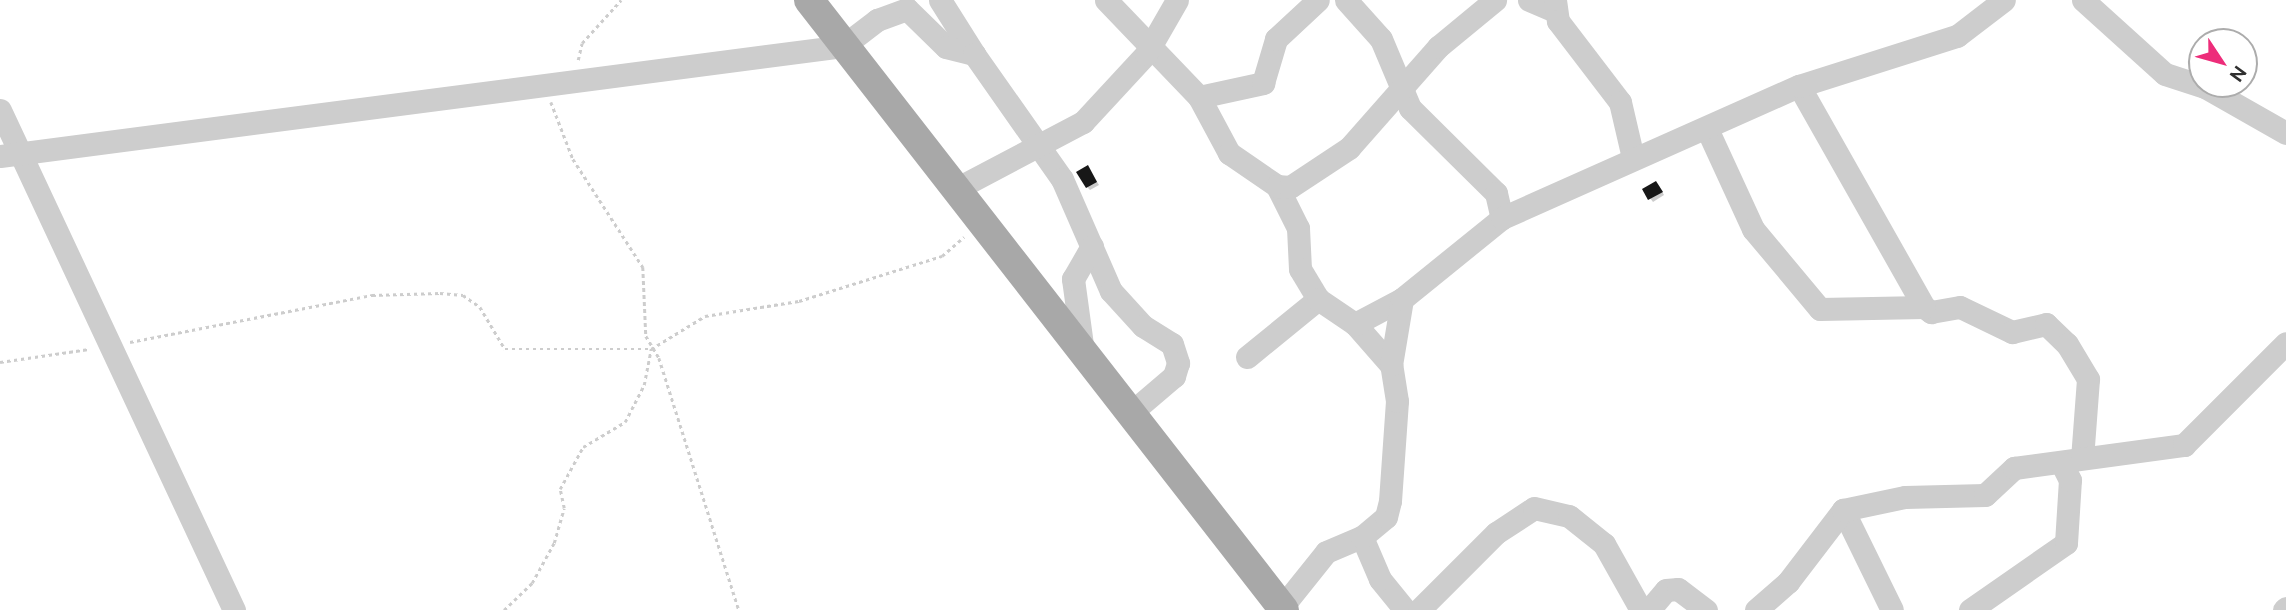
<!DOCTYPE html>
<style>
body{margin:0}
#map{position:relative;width:2286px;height:610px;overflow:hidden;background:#fff;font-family:Ubuntu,sans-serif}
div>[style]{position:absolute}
.shadow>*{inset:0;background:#0003}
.building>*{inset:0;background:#171717}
.path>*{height:2.5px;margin-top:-1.25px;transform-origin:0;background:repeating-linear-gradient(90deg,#cdcdcd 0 3.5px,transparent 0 7px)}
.minor>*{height:23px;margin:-11.5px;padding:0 11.5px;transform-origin:11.5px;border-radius:11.5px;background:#cdcdcd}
.major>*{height:30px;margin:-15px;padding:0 15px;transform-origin:15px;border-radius:15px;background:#a8a8a8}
span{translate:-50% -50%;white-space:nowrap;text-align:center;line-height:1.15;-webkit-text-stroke:7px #fff;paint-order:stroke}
.north{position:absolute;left:2188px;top:28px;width:70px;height:70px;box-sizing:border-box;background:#fff;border:2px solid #acacac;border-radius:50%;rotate:126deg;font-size:19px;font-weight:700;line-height:28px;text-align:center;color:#303030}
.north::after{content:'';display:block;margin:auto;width:24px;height:32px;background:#ed2d7a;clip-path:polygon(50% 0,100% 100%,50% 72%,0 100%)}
</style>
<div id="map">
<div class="shadow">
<div style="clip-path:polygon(1090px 170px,1099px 185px,1090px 190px,1087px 187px)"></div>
<div style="clip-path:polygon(1659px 186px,1664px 195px,1653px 202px,1644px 190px)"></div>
</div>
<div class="building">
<div style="clip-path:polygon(1088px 165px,1097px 182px,1086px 188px,1076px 172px)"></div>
<div style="clip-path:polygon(1656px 181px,1663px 192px,1648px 200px,1642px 189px)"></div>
</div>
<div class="path">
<div style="left:578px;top:60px;width:17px;rotate:-77deg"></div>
<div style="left:582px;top:43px;width:58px;rotate:-47.8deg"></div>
<div style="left:551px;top:102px;width:61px;rotate:68.9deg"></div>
<div style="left:573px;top:159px;width:129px;rotate:57.1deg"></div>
<div style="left:643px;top:267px;width:69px;rotate:87.5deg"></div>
<div style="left:646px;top:336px;width:26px;rotate:59deg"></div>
<div style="left:659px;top:358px;width:264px;rotate:72.4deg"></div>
<div style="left:130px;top:342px;width:247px;rotate:-11deg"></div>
<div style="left:372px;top:295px;width:68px;rotate:-1.7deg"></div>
<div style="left:440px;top:293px;width:23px;rotate:5deg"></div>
<div style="left:463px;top:295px;width:21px;rotate:35deg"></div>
<div style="left:480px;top:307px;width:49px;rotate:59.2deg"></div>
<div style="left:505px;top:349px;width:146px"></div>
<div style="left:651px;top:349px;width:63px;rotate:-31.4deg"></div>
<div style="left:705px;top:316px;width:95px;rotate:-9.1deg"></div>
<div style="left:799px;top:301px;width:150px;rotate:-17.5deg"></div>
<div style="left:942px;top:256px;width:29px;rotate:-41deg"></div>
<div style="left:0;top:362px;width:90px;rotate:-8.3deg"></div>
<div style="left:504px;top:610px;width:39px;rotate:-44deg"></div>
<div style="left:532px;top:583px;width:46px;rotate:-61.2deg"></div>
<div style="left:554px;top:543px;width:36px;rotate:-74deg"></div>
<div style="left:564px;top:508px;width:19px;rotate:-102deg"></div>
<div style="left:560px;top:489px;width:48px;rotate:-61.3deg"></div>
<div style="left:583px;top:447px;width:49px;rotate:-30.8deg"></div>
<div style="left:625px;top:422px;width:42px;rotate:-62.8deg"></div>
<div style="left:644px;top:385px;width:37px;rotate:-79deg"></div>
</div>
<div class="minor">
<div style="left:940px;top:0;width:64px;rotate:57.8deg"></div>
<div style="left:1106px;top:0;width:134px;rotate:46.2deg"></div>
<div style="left:1199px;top:97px;width:64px;rotate:61.8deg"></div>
<div style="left:1229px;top:153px;width:58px;rotate:34.5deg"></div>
<div style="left:1277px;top:186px;width:47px;rotate:63.4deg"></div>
<div style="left:1298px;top:228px;width:41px;rotate:87.2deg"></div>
<div style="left:1300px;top:269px;width:35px;rotate:59deg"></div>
<div style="left:1346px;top:0;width:52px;rotate:48.1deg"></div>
<div style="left:1381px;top:39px;width:75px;rotate:67.2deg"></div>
<div style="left:1410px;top:108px;width:121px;rotate:44.7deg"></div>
<div style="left:1496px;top:193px;width:26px;rotate:77deg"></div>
<div style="left:1529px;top:0;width:28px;rotate:23deg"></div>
<div style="left:1555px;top:0;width:21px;rotate:82deg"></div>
<div style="left:1558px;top:21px;width:102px;rotate:52.6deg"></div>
<div style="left:1620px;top:102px;width:57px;rotate:76.9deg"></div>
<div style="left:2083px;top:0;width:110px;rotate:42.1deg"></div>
<div style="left:2165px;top:74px;width:42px;rotate:18deg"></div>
<div style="left:2205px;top:87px;width:93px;rotate:29.6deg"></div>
<div style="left:1799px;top:86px;width:254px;rotate:60.5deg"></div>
<div style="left:1924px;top:307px;width:9px;rotate:36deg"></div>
<div style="left:1931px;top:312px;width:29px;rotate:-10deg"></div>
<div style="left:1960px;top:307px;width:58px;rotate:25.7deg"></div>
<div style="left:2012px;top:332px;width:35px;rotate:-13deg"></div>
<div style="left:2046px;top:324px;width:29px;rotate:44deg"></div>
<div style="left:2067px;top:344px;width:41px;rotate:59deg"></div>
<div style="left:2088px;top:379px;width:79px;rotate:94.3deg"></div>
<div style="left:1199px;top:97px;width:66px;rotate:-12.3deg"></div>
<div style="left:1263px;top:83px;width:46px;rotate:-73.5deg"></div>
<div style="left:1276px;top:39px;width:57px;rotate:-42.9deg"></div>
<div style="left:0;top:110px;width:552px;rotate:64.92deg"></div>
<div style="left:1708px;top:131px;width:108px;rotate:65.3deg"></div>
<div style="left:1753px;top:229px;width:104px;rotate:50.1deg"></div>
<div style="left:1820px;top:309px;width:104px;rotate:-1.1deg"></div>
<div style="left:0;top:156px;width:850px;rotate:-7.43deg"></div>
<div style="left:843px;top:46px;width:43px;rotate:-37.4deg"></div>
<div style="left:877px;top:20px;width:32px;rotate:-20deg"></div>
<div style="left:907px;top:9px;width:54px;rotate:44.3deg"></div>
<div style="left:946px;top:47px;width:29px;rotate:14deg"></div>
<div style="left:974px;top:54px;width:153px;rotate:54.9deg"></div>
<div style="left:1062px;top:179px;width:122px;rotate:66.4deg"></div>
<div style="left:1111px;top:291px;width:47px;rotate:47.6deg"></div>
<div style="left:1143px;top:326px;width:34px;rotate:32deg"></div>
<div style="left:1172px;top:344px;width:20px;rotate:72deg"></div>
<div style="left:1178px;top:363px;width:14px;rotate:107deg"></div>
<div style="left:1174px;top:376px;width:54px;rotate:139.5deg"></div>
<div style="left:1277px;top:186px;width:13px;rotate:4deg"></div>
<div style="left:1290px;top:187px;width:71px;rotate:-33.5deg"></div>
<div style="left:1349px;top:148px;width:135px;rotate:-48.6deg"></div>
<div style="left:1438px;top:47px;width:74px;rotate:-39.5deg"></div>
<div style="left:954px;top:190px;width:146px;rotate:-27.8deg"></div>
<div style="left:1083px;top:122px;width:93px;rotate:-47.2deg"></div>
<div style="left:1146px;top:54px;width:62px;rotate:-60.1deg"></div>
<div style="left:1355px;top:324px;width:55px;rotate:48.7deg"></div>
<div style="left:1083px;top:352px;width:74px;rotate:-97.8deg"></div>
<div style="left:1073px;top:279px;width:38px;rotate:-60deg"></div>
<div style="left:1247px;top:357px;width:92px;rotate:-39.2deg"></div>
<div style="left:1318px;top:299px;width:45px;rotate:34deg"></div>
<div style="left:1355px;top:324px;width:53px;rotate:-28deg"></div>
<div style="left:1843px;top:510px;width:111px;rotate:63.9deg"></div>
<div style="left:1282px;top:607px;width:70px;rotate:-51.3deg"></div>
<div style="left:1326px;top:552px;width:39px;rotate:-23deg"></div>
<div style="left:1405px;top:610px;width:40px;rotate:-129deg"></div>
<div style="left:1380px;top:579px;width:46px;rotate:-113.2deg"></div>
<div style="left:1362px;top:537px;width:31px;rotate:-40deg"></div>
<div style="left:1386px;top:517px;width:16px;rotate:-76deg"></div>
<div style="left:1390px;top:501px;width:100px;rotate:-86deg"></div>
<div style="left:1397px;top:401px;width:36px;rotate:-99deg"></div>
<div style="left:1391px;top:365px;width:67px;rotate:-80.5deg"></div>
<div style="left:1402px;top:299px;width:129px;rotate:-39deg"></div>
<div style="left:1502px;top:218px;width:325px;rotate:-24deg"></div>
<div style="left:1799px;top:86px;width:166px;rotate:-17.6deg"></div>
<div style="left:1957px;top:36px;width:59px;rotate:-37.5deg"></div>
<div style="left:1419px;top:610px;width:109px;rotate:-45deg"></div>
<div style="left:1496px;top:533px;width:45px;rotate:-33.3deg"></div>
<div style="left:1534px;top:508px;width:36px;rotate:13deg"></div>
<div style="left:1569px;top:516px;width:45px;rotate:38.7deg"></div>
<div style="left:1604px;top:544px;width:76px;rotate:60.7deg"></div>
<div style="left:1649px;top:610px;width:26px;rotate:-50deg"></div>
<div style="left:1666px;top:590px;width:12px;rotate:-5deg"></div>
<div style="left:1678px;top:589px;width:35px;rotate:37deg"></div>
<div style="left:1756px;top:610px;width:43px;rotate:-41.2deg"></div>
<div style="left:1788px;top:582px;width:91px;rotate:-52.6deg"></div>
<div style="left:1843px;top:510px;width:63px;rotate:-11.8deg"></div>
<div style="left:1905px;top:497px;width:80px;rotate:-1.4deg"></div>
<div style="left:1985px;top:495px;width:40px;rotate:-43deg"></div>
<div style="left:2014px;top:468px;width:172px;rotate:-7.7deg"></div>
<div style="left:2184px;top:445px;width:144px;rotate:-45deg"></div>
<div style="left:1970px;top:610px;width:117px;rotate:-34.9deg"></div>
<div style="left:2066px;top:543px;width:63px;rotate:-86.4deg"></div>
<div style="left:2070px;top:480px;width:20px;rotate:-117deg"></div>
<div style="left:2284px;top:610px;width:3px;rotate:-45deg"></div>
</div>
<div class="major">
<div style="left:809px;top:0;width:773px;rotate:52.09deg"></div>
</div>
<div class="north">N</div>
</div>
